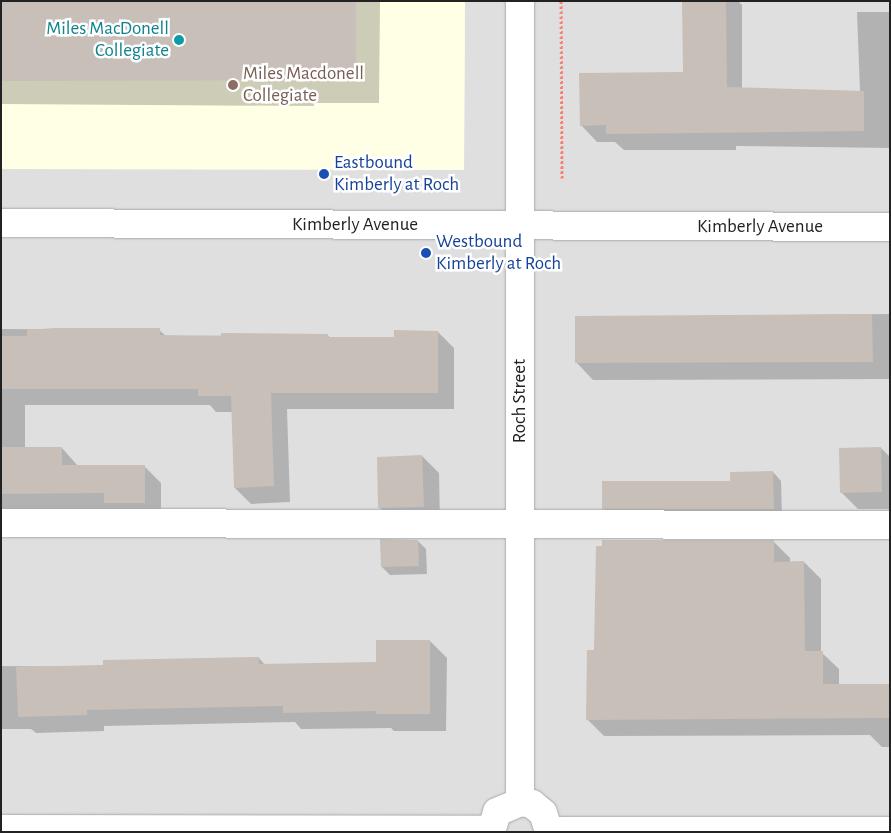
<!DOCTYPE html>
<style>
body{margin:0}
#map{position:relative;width:891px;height:833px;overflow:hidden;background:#f2efe9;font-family:"Alegreya Sans",sans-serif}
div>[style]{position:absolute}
.residential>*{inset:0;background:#e0dfdf}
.education>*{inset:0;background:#ffffe5}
.shadow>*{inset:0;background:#0003}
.building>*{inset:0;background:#c7bfb8}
.path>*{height:3px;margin-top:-1.5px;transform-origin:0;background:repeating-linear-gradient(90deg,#fa8072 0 2.5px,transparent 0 5px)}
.roads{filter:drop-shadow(0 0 1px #a9a9a9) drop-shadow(0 0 1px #a9a9a9)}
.minor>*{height:28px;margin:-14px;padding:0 14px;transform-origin:14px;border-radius:14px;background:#fff}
.dots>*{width:14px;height:14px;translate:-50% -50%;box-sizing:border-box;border:2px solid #fff;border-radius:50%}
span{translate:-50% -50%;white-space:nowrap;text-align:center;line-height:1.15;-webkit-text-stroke:5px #fff;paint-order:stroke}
.culture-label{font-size:19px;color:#0d838f}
.right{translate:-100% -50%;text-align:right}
.education-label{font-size:19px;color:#785e54}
.left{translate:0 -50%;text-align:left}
.transit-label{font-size:19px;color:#164399}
.street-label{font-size:19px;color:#222}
.frame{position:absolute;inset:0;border:2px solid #222;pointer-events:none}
</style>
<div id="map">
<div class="residential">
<div style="clip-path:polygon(465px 1px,890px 1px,890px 832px,1px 832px,1px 169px,464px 170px)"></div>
</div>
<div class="education">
<div style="clip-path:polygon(1px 1px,465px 1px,464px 170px,1px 169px)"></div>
</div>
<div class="shadow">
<div style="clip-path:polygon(1px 1px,380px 1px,379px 103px,314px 103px,314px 106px,1px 104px)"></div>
<div style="clip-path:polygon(684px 1px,738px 1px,742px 5px,742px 89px,860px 92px,857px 12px,890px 12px,890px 148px,736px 146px,736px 150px,624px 150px,615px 142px,597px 142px,581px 125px,684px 73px)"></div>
<div style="clip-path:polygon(890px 314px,890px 379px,593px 380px,577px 363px,576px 317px)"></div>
<div style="clip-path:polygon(1px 329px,159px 330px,166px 336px,327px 335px,331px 338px,395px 339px,438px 332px,454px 348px,454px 409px,287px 409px,290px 502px,251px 504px,235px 488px,232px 412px,216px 412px,210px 405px,25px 405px,25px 448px,62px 448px,78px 466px,144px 466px,161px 483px,161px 519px,1px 518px)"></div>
<div style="clip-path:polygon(881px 448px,890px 457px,890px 509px,858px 509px,842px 493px)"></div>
<div style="clip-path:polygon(422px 456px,439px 473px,440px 524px,397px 525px,380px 508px)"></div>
<div style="clip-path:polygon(773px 472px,781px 481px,782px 517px,611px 517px,603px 508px)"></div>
<div style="clip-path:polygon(418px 541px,426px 549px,427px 574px,390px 575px,382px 567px)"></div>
<div style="clip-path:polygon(774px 542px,790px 558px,790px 563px,804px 562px,821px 579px,821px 652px,839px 669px,839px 686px,890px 685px,890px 747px,882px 747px,870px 735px,604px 736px,587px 719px,596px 651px)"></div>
<div style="clip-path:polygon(430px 641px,447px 658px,446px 731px,394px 731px,391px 728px,301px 729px,295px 722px,104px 726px,104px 731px,36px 733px,31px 729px,1px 729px,1px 666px,104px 667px,259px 658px,265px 665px,378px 663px)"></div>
</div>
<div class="building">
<div style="clip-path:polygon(1px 1px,356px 1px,356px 80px,1px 81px)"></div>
<div style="clip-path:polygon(682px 1px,726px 1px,727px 87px,864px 91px,864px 131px,606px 134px,606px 125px,580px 126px,579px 73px,683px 72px)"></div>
<div style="clip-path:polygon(872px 314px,873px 362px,575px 363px,575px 316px)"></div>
<div style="clip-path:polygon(55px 328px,160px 328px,160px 335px,221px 336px,221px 333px,328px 334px,328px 337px,394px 337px,394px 330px,438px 331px,438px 393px,271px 393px,274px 486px,234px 488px,231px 396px,198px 396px,198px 389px,1px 389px,1px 336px,27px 336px,27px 330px)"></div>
<div style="clip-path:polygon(1px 447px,62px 447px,62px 465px,145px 465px,145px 503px,104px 503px,104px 493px,1px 494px)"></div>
<div style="clip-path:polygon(881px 447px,882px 492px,840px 493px,839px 448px)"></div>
<div style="clip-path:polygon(422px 455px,424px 507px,378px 508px,377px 457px)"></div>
<div style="clip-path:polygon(773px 471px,774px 509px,602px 509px,602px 481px,730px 481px,730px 472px)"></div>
<div style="clip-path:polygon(380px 539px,418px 540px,419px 566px,381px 567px)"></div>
<div style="clip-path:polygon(602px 540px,774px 540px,774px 562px,804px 561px,805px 651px,823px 651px,823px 684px,890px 684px,890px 718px,586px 720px,587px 650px,594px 650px,596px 546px,602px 546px)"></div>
<div style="clip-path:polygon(376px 640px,430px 640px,430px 714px,376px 714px,376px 711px,283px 713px,283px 706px,87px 710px,87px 715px,18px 717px,16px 667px,103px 665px,103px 660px,259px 657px,259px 664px,376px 662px)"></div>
</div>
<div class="path">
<div style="left:561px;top:1px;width:177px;rotate:89.7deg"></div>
</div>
<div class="roads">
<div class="minor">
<div style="left:1px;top:223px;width:889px;rotate:0.26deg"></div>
<div style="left:1px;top:523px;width:889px;rotate:0.13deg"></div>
<div style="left:520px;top:802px;width:801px;rotate:-90deg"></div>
<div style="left:1px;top:829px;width:490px;rotate:0.1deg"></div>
<div style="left:549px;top:831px;width:341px"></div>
<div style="left:491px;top:832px;width:21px;rotate:-73deg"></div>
<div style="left:497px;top:812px;width:25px;rotate:-23deg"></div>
<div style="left:520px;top:802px;width:12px;rotate:9deg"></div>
<div style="left:532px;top:804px;width:14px;rotate:39deg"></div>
<div style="left:543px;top:813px;width:20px;rotate:72deg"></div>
</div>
</div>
<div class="dots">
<div style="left:179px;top:40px;background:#0f9aa8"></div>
<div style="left:233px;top:85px;background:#8d6e63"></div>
<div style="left:324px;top:174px;background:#1a4fb4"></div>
<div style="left:426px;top:253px;background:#1a4fb4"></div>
</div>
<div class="culture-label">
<span class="right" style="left:169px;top:40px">Miles MacDonell<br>Collegiate</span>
</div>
<div class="education-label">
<span class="left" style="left:243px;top:85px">Miles Macdonell<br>Collegiate</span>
</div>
<div class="transit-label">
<span class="left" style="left:334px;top:174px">Eastbound<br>Kimberly at Roch</span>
<span class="left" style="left:436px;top:253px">Westbound<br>Kimberly at Roch</span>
</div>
<div class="street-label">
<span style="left:355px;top:225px">Kimberly Avenue</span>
<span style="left:760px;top:227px">Kimberly Avenue</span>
<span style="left:520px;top:401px;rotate:-90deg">Roch Street</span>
</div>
<div class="frame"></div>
</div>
